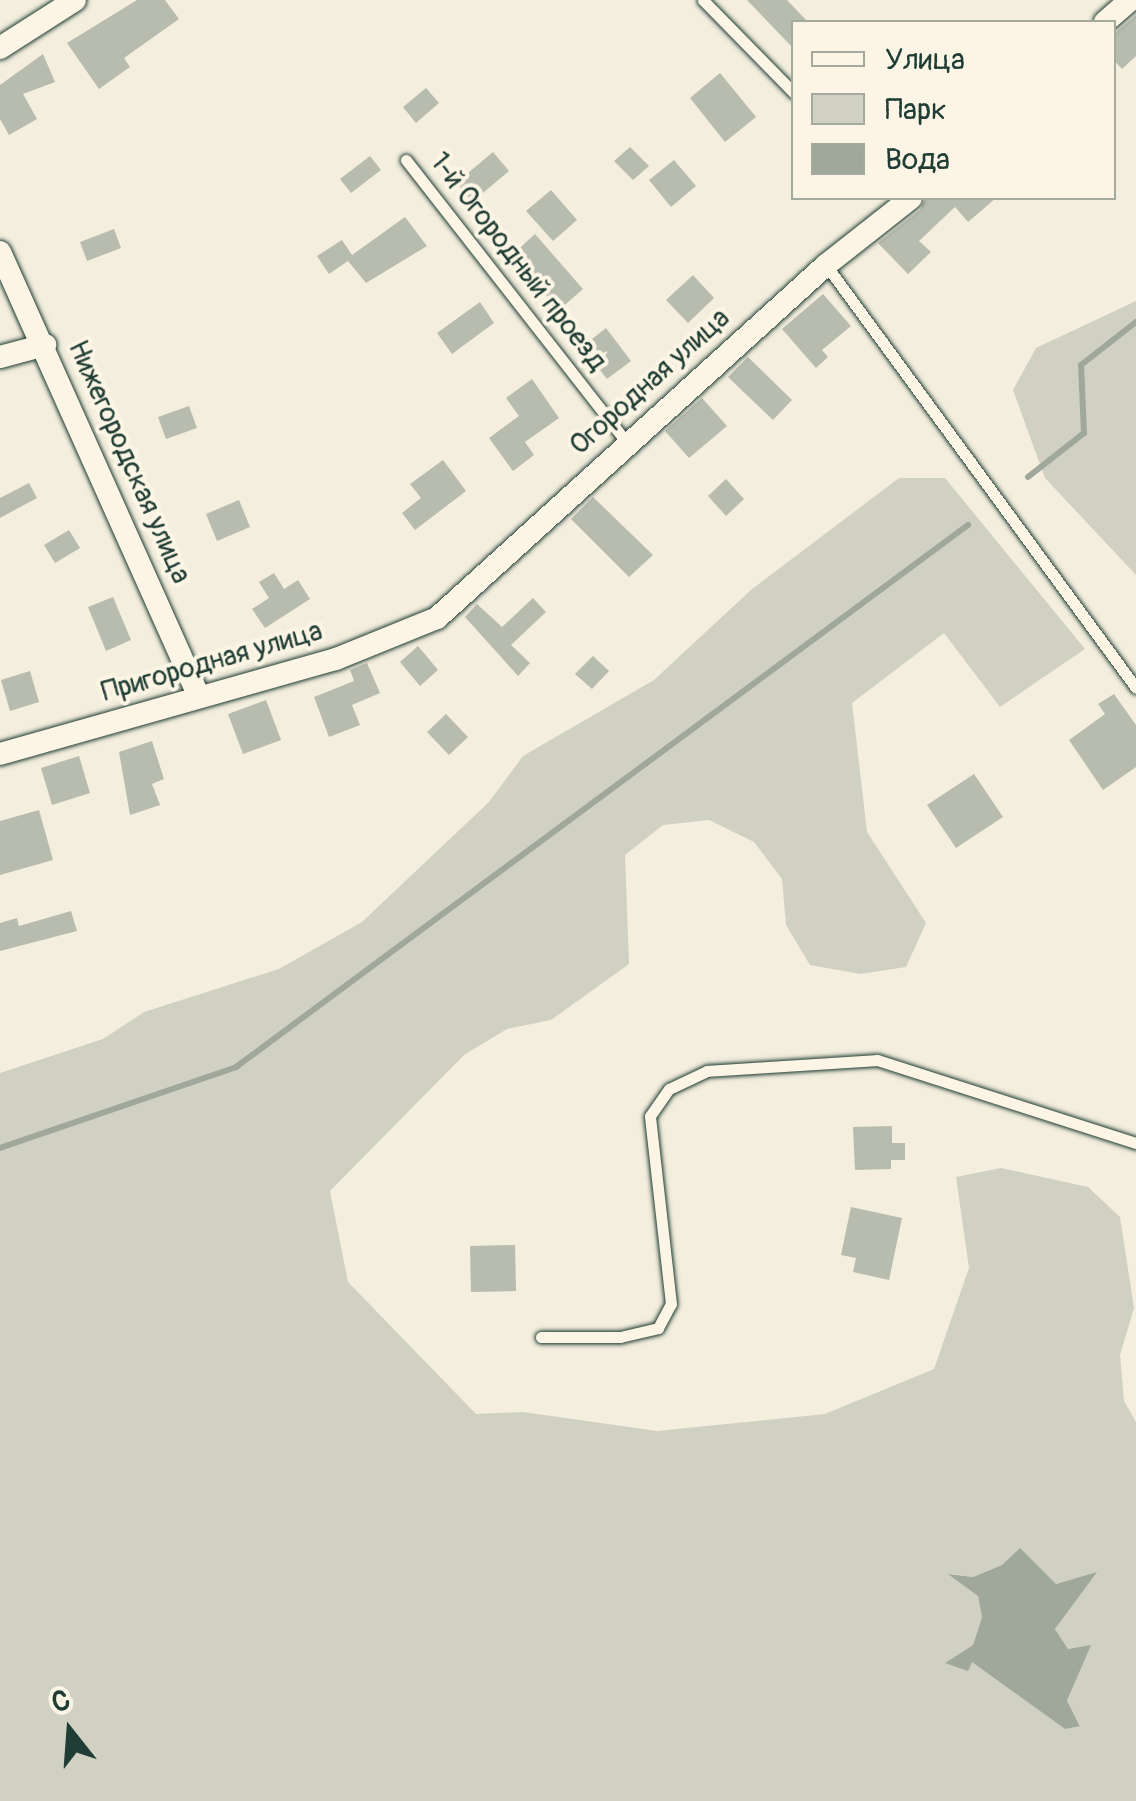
<!DOCTYPE html>
<meta charset="utf-8">
<style>
body{margin:0}
#map{position:relative;width:1136px;height:1801px;overflow:hidden;background:#f3eede;font-family:Pangolin,sans-serif}
div>[style]{position:absolute}
.green>*{inset:0;background:#d0d1c2}
.water>*{inset:0;background:#a0a89b}
.stream>*{height:6px;margin:-3px;padding:0 3px;transform-origin:3px;border-radius:3px;background:#a0a89b}
.building>*{inset:0;background:#b8bcae}
.roads{filter:drop-shadow(0 0 2px #1f3d34) drop-shadow(0 0 2px #1f3d34)}
.service>*{height:11px;margin:-5.5px;padding:0 5.5px;transform-origin:5.5px;border-radius:5.5px;background:#fcf5e5}
.minor>*{height:22px;margin:-11px;padding:0 11px;transform-origin:11px;border-radius:11px;background:#fcf5e5}
span{translate:-50% -50%;white-space:nowrap;text-align:center;line-height:1.15;-webkit-text-stroke:8px #fcf5e5;paint-order:stroke}
.street-label{font-size:28px;color:#1f3d34}
.legend{position:absolute;left:791px;top:20px;width:325px;height:180px;box-sizing:border-box;background:#fcf5e5;border:2px solid #a4ab9e;margin:0;padding:12px 18px;list-style:none;font-size:30px;color:#1f3d34}
.legend li{display:flex;align-items:center;gap:20px;height:50px}
.legend b{width:50px;border:2px solid #a4ab9e}
.north{position:absolute;left:20px;top:1681px;width:100px;height:100px;-webkit-text-stroke:8px #fcf5e5;paint-order:stroke;rotate:343deg;font-size:28px;font-weight:700;line-height:40px;text-align:center;color:#1f3d34}
.north::after{content:'';display:block;margin:auto;width:35px;height:45px;background:#1f3d34;clip-path:polygon(50% 0,100% 100%,50% 72%,0 100%)}
</style>
<div id="map">
<div class="green">
<div style="clip-path:polygon(1136px 301px,1136px 575px,1045px 478px,1013px 390px,1036px 348px)"></div>
<div style="clip-path:polygon(evenodd,899px 478px,945px 478px,1085px 649px,1000px 707px,944px 633px,852px 703px,867px 832px,926px 923px,906px 967px,860px 974px,810px 965px,786px 925px,782px 879px,754px 842px,709px 820px,663px 825px,625px 855px,629px 964px,551px 1020px,507px 1029px,464px 1055px,330px 1191px,348px 1282px,476px 1414px,523px 1412px,657px 1431px,825px 1414px,934px 1369px,969px 1268px,956px 1177px,1001px 1168px,1088px 1187px,1120px 1217px,1134px 1308px,1120px 1355px,1124px 1401px,1136px 1422px,1136px 1801px,0 1801px,0 1073px,103px 1039px,144px 1012px,279px 969px,362px 922px,489px 802px,523px 756px,654px 680px,752px 589px,899px 478px,1002px 1565px,1034px 1565px,1056px 1584px,1095px 1573px,1055px 1629px,1068px 1649px,1090px 1646px,1067px 1702px,1080px 1725px,1065px 1729px,971px 1661px,947px 1662px,973px 1645px,982px 1617px,978px 1596px,951px 1574px,973px 1577px,1002px 1565px)"></div>
</div>
<div class="water">
<div style="clip-path:polygon(1020px 1548px,1056px 1584px,1097px 1572px,1055px 1629px,1068px 1649px,1091px 1645px,1067px 1701px,1080px 1726px,1065px 1729px,972px 1662px,968px 1671px,945px 1663px,973px 1645px,982px 1617px,978px 1596px,948px 1574px,973px 1577px,1002px 1565px)"></div>
</div>
<div class="stream">
<div style="left:1028px;top:477px;width:71px;rotate:-38.2deg"></div>
<div style="left:1084px;top:433px;width:68px;rotate:-92.5deg"></div>
<div style="left:1081px;top:365px;width:70px;rotate:-38deg"></div>
<div style="left:0;top:1148px;width:250px;rotate:-18.9deg"></div>
<div style="left:236px;top:1067px;width:911px;rotate:-36.52deg"></div>
</div>
<div class="building">
<div style="clip-path:polygon(137px 0,165px 0,179px 19px,124px 58px,130px 67px,99px 89px,67px 43px)"></div>
<div style="clip-path:polygon(747px 0,787px 0,808px 22px,794px 22px,794px 49px)"></div>
<div style="clip-path:polygon(1136px 15px,1136px 56px,1122px 69px,1114px 60px,1114px 34px)"></div>
<div style="clip-path:polygon(43px 54px,55px 82px,23px 94px,37px 119px,9px 135px,0 119px,0 85px)"></div>
<div style="clip-path:polygon(720px 73px,756px 117px,725px 142px,690px 98px)"></div>
<div style="clip-path:polygon(426px 88px,439px 103px,416px 123px,403px 107px)"></div>
<div style="clip-path:polygon(630px 147px,649px 166px,633px 180px,614px 161px)"></div>
<div style="clip-path:polygon(493px 152px,509px 171px,472px 202px,456px 183px)"></div>
<div style="clip-path:polygon(370px 156px,381px 170px,351px 193px,340px 179px)"></div>
<div style="clip-path:polygon(674px 160px,696px 186px,671px 207px,649px 180px)"></div>
<div style="clip-path:polygon(551px 190px,577px 220px,553px 241px,526px 211px)"></div>
<div style="clip-path:polygon(926px 198px,996px 198px,968px 222px,955px 207px,919px 241px,931px 252px,908px 274px,878px 243px,920px 210px)"></div>
<div style="clip-path:polygon(405px 217px,427px 246px,366px 283px,348px 261px,329px 274px,317px 256px,342px 240px,352px 255px)"></div>
<div style="clip-path:polygon(114px 229px,121px 248px,87px 261px,80px 242px)"></div>
<div style="clip-path:polygon(535px 234px,583px 289px,559px 310px,511px 256px)"></div>
<div style="clip-path:polygon(693px 275px,714px 298px,688px 323px,666px 300px)"></div>
<div style="clip-path:polygon(823px 294px,851px 326px,822px 350px,828px 357px,816px 368px,782px 329px)"></div>
<div style="clip-path:polygon(480px 302px,494px 323px,452px 354px,437px 333px)"></div>
<div style="clip-path:polygon(606px 328px,631px 361px,607px 379px,582px 347px)"></div>
<div style="clip-path:polygon(748px 357px,792px 400px,773px 420px,728px 377px)"></div>
<div style="clip-path:polygon(532px 379px,559px 418px,525px 442px,534px 455px,513px 471px,489px 438px,519px 416px,506px 398px)"></div>
<div style="clip-path:polygon(702px 398px,727px 426px,689px 458px,665px 431px)"></div>
<div style="clip-path:polygon(189px 406px,197px 428px,166px 439px,158px 417px)"></div>
<div style="clip-path:polygon(443px 460px,466px 491px,415px 530px,402px 513px,421px 498px,410px 484px)"></div>
<div style="clip-path:polygon(726px 479px,744px 499px,726px 516px,708px 496px)"></div>
<div style="clip-path:polygon(29px 483px,37px 498px,0 518px,0 498px)"></div>
<div style="clip-path:polygon(593px 497px,653px 555px,629px 577px,571px 519px)"></div>
<div style="clip-path:polygon(239px 500px,250px 527px,217px 541px,206px 514px)"></div>
<div style="clip-path:polygon(69px 530px,80px 548px,55px 563px,44px 545px)"></div>
<div style="clip-path:polygon(274px 573px,284px 589px,298px 580px,310px 599px,265px 628px,252px 609px,269px 598px,259px 582px)"></div>
<div style="clip-path:polygon(113px 597px,131px 640px,106px 651px,88px 607px)"></div>
<div style="clip-path:polygon(533px 598px,546px 612px,511px 645px,530px 663px,518px 676px,465px 617px,477px 604px,502px 627px)"></div>
<div style="clip-path:polygon(418px 646px,438px 670px,420px 686px,400px 662px)"></div>
<div style="clip-path:polygon(593px 656px,609px 671px,592px 689px,575px 674px)"></div>
<div style="clip-path:polygon(367px 663px,380px 693px,352px 705px,360px 725px,329px 737px,314px 697px,354px 681px,350px 670px)"></div>
<div style="clip-path:polygon(30px 671px,39px 702px,10px 711px,1px 680px)"></div>
<div style="clip-path:polygon(1114px 694px,1136px 725px,1136px 767px,1103px 790px,1069px 740px,1105px 714px,1098px 704px)"></div>
<div style="clip-path:polygon(266px 700px,281px 740px,243px 754px,228px 714px)"></div>
<div style="clip-path:polygon(446px 714px,468px 737px,449px 755px,427px 732px)"></div>
<div style="clip-path:polygon(152px 741px,164px 779px,152px 784px,160px 805px,130px 815px,119px 752px)"></div>
<div style="clip-path:polygon(79px 756px,90px 793px,52px 805px,41px 768px)"></div>
<div style="clip-path:polygon(974px 774px,1003px 817px,956px 848px,927px 805px)"></div>
<div style="clip-path:polygon(39px 810px,53px 860px,0 875px,0 821px)"></div>
<div style="clip-path:polygon(71px 911px,77px 931px,0 951px,0 923px,17px 918px,19px 926px)"></div>
<div style="clip-path:polygon(892px 1126px,892px 1143px,905px 1143px,905px 1160px,891px 1160px,891px 1169px,855px 1170px,853px 1127px)"></div>
<div style="clip-path:polygon(851px 1207px,902px 1218px,889px 1280px,853px 1272px,856px 1258px,841px 1255px)"></div>
<div style="clip-path:polygon(515px 1245px,516px 1291px,471px 1292px,470px 1246px)"></div>
</div>
<div class="roads">
<div class="service">
<div style="left:703px;top:0;width:130px;rotate:45.6deg"></div>
<div style="left:406px;top:160px;width:358px;rotate:52deg"></div>
<div style="left:826px;top:265px;width:524px;rotate:53.76deg"></div>
<div style="left:541px;top:1337px;width:79px"></div>
<div style="left:620px;top:1337px;width:39px;rotate:-13deg"></div>
<div style="left:658px;top:1328px;width:27px;rotate:-62deg"></div>
<div style="left:671px;top:1304px;width:189px;rotate:-96.4deg"></div>
<div style="left:650px;top:1116px;width:33px;rotate:-55deg"></div>
<div style="left:669px;top:1089px;width:42px;rotate:-25.3deg"></div>
<div style="left:707px;top:1071px;width:170px;rotate:-3.7deg"></div>
<div style="left:877px;top:1060px;width:272px;rotate:17.8deg"></div>
</div>
<div class="minor">
<div style="left:1105px;top:22px;width:33px;rotate:-41deg"></div>
<div style="left:0;top:48px;width:89px;rotate:-32.6deg"></div>
<div style="left:0;top:252px;width:487px;rotate:65.9deg"></div>
<div style="left:0;top:357px;width:47px;rotate:-14.9deg"></div>
<div style="left:0;top:754px;width:349px;rotate:-15.8deg"></div>
<div style="left:336px;top:659px;width:109px;rotate:-22.1deg"></div>
<div style="left:437px;top:618px;width:525px;rotate:-42.22deg"></div>
<div style="left:826px;top:265px;width:108px;rotate:-38.2deg"></div>
</div>
</div>
<div class="street-label">
<span style="left:518px;top:262px;rotate:52deg">1-й Огородный проезд</span>
<span style="left:650px;top:382px;rotate:-42deg">Огородная улица</span>
<span style="left:129px;top:462px;rotate:66deg">Нижегородская улица</span>
<span style="left:212px;top:662px;rotate:-16deg">Пригородная улица</span>
</div>
<ul class="legend">
<li><b style="height:12px;background:#fcf5e5"></b>Улица</li>
<li><b style="height:28px;background:#d0d1c2"></b>Парк</li>
<li><b style="height:28px;background:#a0a89b"></b>Вода</li>
</ul>
<div class="north">С</div>
</div>
